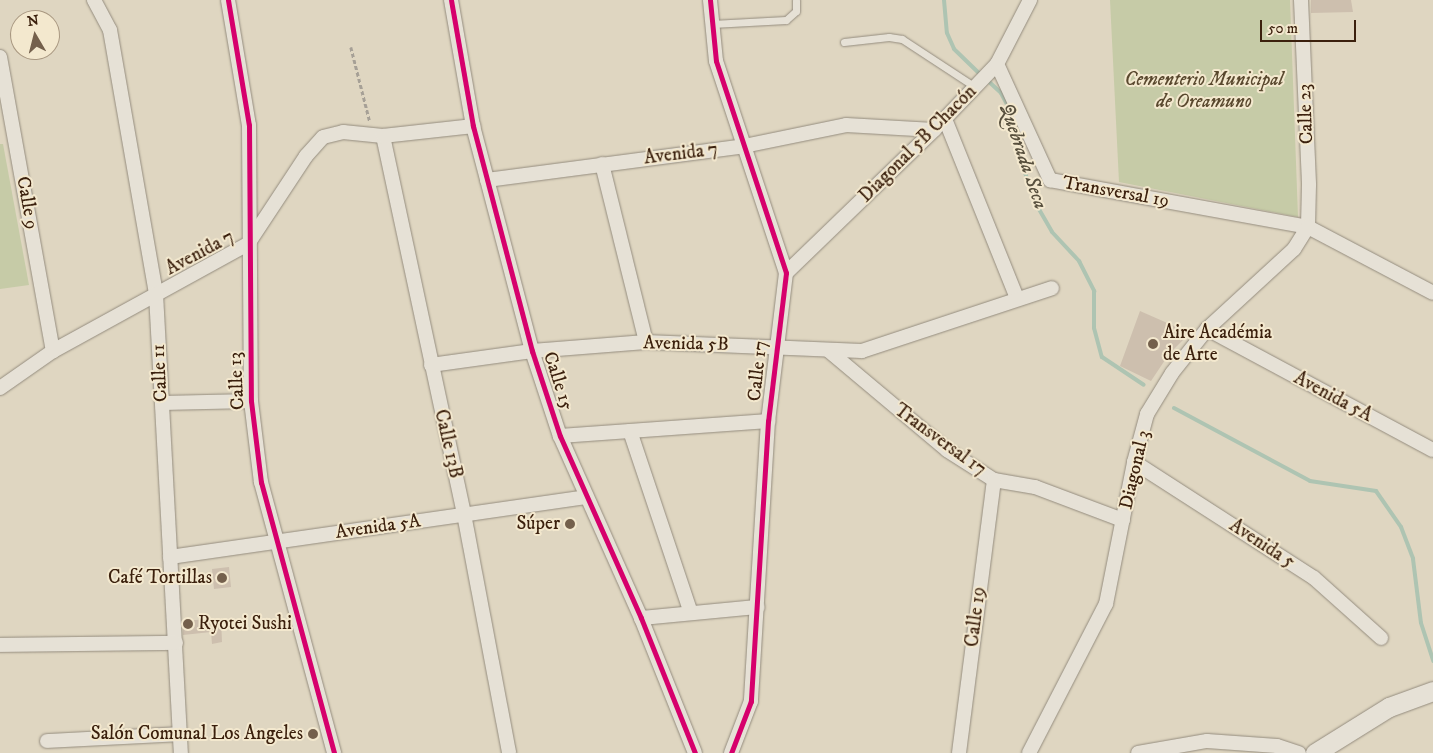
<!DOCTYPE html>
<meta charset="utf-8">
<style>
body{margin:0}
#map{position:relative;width:1433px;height:753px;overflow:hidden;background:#dfd6c1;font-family:"IM FELL DW Pica",serif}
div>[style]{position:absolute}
.green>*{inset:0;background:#c6cba7}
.stream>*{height:4px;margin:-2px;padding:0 2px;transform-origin:2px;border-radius:2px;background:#aec4b2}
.building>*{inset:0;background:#cdbfae}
.path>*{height:2.5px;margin-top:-1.25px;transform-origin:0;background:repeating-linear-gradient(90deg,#a6a096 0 4px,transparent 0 6.5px)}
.roads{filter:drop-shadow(0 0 1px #948c7e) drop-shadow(0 0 1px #948c7e)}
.lane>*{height:7px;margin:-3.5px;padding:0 3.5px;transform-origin:3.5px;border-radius:3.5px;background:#e6e1d6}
.street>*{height:14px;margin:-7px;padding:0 7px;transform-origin:7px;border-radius:7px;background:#e6e1d6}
.secondary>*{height:19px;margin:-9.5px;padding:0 9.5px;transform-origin:9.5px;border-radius:9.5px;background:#e6e1d6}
.cycleway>*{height:5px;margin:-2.5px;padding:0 2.5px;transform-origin:2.5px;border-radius:2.5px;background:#d6006c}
.dots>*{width:14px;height:14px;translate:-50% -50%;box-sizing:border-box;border:2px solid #f3e8ce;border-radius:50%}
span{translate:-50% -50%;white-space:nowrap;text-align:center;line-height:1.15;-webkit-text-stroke:4px #f3e8ce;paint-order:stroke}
.park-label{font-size:19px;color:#59482e;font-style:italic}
.street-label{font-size:19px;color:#3b200d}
.poi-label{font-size:19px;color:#3b200d}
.left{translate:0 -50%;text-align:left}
.right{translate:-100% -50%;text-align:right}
.water-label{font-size:20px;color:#574f3d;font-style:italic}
.north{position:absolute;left:10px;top:10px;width:50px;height:50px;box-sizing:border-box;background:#f3e8ce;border:1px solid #a99881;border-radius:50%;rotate:352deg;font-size:14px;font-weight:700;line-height:20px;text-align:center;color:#3b200d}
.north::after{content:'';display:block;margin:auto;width:18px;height:22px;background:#74604c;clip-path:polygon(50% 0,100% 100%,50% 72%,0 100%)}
.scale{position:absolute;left:1260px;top:20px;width:96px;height:22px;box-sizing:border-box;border:2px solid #3b200d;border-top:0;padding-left:6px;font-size:15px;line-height:18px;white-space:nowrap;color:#3b200d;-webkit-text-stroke:4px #f3e8ce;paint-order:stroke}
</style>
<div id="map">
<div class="green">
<div style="clip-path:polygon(1110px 0,1290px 0,1298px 217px,1119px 182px)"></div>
<div style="clip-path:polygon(0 144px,3px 144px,29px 285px,0 289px)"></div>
</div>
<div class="stream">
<div style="left:944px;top:0;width:33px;rotate:85deg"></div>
<div style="left:947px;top:33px;width:17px;rotate:66deg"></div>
<div style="left:954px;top:49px;width:37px;rotate:44deg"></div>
<div style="left:986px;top:79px;width:21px;rotate:43deg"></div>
<div style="left:1001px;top:93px;width:17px;rotate:62deg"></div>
<div style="left:1009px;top:108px;width:36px;rotate:81deg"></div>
<div style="left:1015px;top:144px;width:64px;rotate:70.7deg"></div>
<div style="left:1036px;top:204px;width:32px;rotate:60deg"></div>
<div style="left:1052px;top:232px;width:40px;rotate:47deg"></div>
<div style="left:1079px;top:261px;width:34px;rotate:63deg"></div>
<div style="left:1094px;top:291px;width:37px;rotate:90deg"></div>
<div style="left:1094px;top:328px;width:30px;rotate:75deg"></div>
<div style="left:1102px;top:357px;width:50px;rotate:33.7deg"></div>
<div style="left:1174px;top:408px;width:154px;rotate:28.2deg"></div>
<div style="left:1310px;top:481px;width:67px;rotate:8.6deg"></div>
<div style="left:1376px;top:491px;width:44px;rotate:55.2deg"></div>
<div style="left:1401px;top:527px;width:34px;rotate:69deg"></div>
<div style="left:1413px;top:559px;width:64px;rotate:82.9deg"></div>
<div style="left:1421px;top:623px;width:40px;rotate:72deg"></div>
</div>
<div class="building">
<div style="clip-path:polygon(1311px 0,1351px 0,1353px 12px,1311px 13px)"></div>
<div style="clip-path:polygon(1140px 311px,1190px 333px,1169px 354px,1151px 381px,1120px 366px)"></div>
<div style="clip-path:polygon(229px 567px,231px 587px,214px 589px,212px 569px)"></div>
<div style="clip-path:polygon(221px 618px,222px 642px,212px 644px,211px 632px,183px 635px,183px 621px)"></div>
</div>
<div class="path">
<div style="left:351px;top:47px;width:77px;rotate:75.8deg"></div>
</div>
<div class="roads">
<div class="lane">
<div style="left:712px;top:24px;width:74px;rotate:-3.1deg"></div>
<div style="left:786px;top:20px;width:13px;rotate:-42deg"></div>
<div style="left:796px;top:11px;width:11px;rotate:-90deg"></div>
<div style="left:844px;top:42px;width:45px;rotate:-6.3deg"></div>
<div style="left:889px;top:37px;width:13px;rotate:9deg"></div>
<div style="left:902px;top:39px;width:87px;rotate:33.3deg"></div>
</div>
<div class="street">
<div style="left:94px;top:0;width:34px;rotate:62deg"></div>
<div style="left:110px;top:30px;width:268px;rotate:80.1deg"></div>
<div style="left:156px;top:294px;width:460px;rotate:86.9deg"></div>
<div style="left:228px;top:0;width:127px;rotate:80.5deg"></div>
<div style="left:249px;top:125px;width:276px;rotate:89.6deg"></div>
<div style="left:251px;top:401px;width:82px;rotate:83deg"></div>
<div style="left:261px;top:482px;width:281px;rotate:74.9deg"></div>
<div style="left:451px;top:0;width:128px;rotate:80.1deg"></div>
<div style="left:473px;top:126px;width:233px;rotate:75.3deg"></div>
<div style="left:532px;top:351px;width:89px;rotate:71.8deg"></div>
<div style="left:560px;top:436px;width:199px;rotate:66deg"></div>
<div style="left:641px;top:618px;width:145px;rotate:68.2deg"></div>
<div style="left:710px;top:0;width:61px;rotate:84.4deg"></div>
<div style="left:716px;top:61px;width:223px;rotate:71.7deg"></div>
<div style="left:786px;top:273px;width:149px;rotate:96.9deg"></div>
<div style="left:768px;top:421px;width:281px;rotate:93.5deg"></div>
<div style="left:751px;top:701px;width:56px;rotate:111deg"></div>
<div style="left:1301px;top:0;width:185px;rotate:87.5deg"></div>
<div style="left:1309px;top:185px;width:42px;rotate:91.4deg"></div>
<div style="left:0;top:57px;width:299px;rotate:79.8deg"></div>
<div style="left:997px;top:64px;width:128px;rotate:65.4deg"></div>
<div style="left:1050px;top:180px;width:262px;rotate:10.3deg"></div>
<div style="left:1308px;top:227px;width:141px;rotate:27.8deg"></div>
<div style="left:945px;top:119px;width:193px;rotate:68.1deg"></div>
<div style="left:383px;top:136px;width:387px;rotate:77.9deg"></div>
<div style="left:464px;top:514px;width:243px;rotate:79.3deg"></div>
<div style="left:602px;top:164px;width:183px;rotate:76.1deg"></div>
<div style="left:487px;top:180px;width:259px;rotate:-7.5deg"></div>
<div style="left:744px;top:146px;width:104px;rotate:-11.6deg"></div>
<div style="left:846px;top:125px;width:88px;rotate:3.3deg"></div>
<div style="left:786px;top:273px;width:206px;rotate:-44deg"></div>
<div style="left:934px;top:130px;width:91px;rotate:-46.3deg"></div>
<div style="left:997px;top:64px;width:72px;rotate:-62.7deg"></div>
<div style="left:1207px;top:329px;width:256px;rotate:28.2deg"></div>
<div style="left:829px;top:351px;width:154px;rotate:40deg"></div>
<div style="left:947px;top:450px;width:56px;rotate:32.6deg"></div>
<div style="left:994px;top:480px;width:42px;rotate:9.7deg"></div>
<div style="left:1035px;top:487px;width:94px;rotate:20.6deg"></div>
<div style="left:431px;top:365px;width:102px;rotate:-7.9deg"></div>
<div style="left:532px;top:351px;width:114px;rotate:-4.5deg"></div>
<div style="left:646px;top:342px;width:216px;rotate:2.4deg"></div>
<div style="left:862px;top:351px;width:200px;rotate:-18.3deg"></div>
<div style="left:0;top:388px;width:65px;rotate:-34.9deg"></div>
<div style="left:53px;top:351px;width:222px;rotate:-28.8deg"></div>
<div style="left:248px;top:244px;width:105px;rotate:-56.6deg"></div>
<div style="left:306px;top:156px;width:25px;rotate:-48deg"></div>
<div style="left:323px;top:137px;width:21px;rotate:-14deg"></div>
<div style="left:343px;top:132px;width:40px;rotate:5.7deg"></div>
<div style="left:383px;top:136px;width:91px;rotate:-6.3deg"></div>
<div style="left:162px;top:403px;width:89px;rotate:-1.3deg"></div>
<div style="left:630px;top:431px;width:192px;rotate:71.5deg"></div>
<div style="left:560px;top:436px;width:209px;rotate:-4.1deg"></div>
<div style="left:1134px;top:462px;width:214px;rotate:32.8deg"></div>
<div style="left:1314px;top:578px;width:90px;rotate:41.8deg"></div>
<div style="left:170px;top:557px;width:420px;rotate:-8.2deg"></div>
<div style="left:641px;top:618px;width:117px;rotate:-5.4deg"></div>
<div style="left:0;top:645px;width:176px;rotate:-0.7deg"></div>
<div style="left:47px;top:741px;width:133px;rotate:-3deg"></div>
<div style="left:959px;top:753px;width:275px;rotate:-82.7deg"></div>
<div style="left:1029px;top:753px;width:168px;rotate:-62.7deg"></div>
<div style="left:1106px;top:604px;width:145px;rotate:-78.8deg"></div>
<div style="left:1134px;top:462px;width:50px;rotate:-74.8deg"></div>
<div style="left:1147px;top:414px;width:48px;rotate:-58.6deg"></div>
<div style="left:1172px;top:373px;width:56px;rotate:-51.5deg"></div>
<div style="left:1207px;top:329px;width:118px;rotate:-42.6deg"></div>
<div style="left:1294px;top:249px;width:26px;rotate:-58deg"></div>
<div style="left:1138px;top:753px;width:70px;rotate:-9.9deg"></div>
<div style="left:1207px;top:741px;width:70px;rotate:4.1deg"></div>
<div style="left:1277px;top:746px;width:23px;rotate:18deg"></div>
</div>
<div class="secondary">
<div style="left:1315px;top:753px;width:87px;rotate:-31.9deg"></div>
<div style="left:1389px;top:707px;width:47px;rotate:-20deg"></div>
</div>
</div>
<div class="cycleway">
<div style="left:228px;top:0;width:127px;rotate:80.5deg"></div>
<div style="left:249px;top:125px;width:276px;rotate:89.6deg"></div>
<div style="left:251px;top:401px;width:82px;rotate:83deg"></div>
<div style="left:261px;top:482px;width:281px;rotate:74.9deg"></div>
<div style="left:451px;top:0;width:128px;rotate:80.1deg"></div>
<div style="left:473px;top:126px;width:233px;rotate:75.3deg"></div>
<div style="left:532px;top:351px;width:89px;rotate:71.8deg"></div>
<div style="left:560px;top:436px;width:199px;rotate:66deg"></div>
<div style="left:641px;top:618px;width:145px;rotate:68.2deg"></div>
<div style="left:710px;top:0;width:61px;rotate:84.4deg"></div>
<div style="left:716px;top:61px;width:223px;rotate:71.7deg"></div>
<div style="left:786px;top:273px;width:149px;rotate:96.9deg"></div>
<div style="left:768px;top:421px;width:281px;rotate:93.5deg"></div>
<div style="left:751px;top:701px;width:56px;rotate:111deg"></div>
</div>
<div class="dots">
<div style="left:1153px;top:344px;background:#74604c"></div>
<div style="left:570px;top:524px;background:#74604c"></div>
<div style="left:222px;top:578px;background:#74604c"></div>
<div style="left:188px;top:624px;background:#74604c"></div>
<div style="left:313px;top:734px;background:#74604c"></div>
</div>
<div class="park-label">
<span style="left:1204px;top:91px">Cementerio Municipal<br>de Oreamuno</span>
</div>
<div class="street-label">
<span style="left:1306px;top:114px;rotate:-92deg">Calle 23</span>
<span style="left:918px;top:144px;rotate:-45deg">Diagonal 5B Chacón</span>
<span style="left:681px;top:154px;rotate:-7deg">Avenida 7</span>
<span style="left:1116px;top:192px;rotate:10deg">Transversal 19</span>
<span style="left:27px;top:203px;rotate:80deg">Calle 9</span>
<span style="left:200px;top:253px;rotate:-28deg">Avenida 7</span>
<span style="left:686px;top:344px;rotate:1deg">Avenida 5B</span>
<span style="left:758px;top:371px;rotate:-84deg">Calle 17</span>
<span style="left:160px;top:373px;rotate:-93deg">Calle 11</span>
<span style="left:237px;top:381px;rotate:-93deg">Calle 13</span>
<span style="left:558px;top:381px;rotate:72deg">Calle 15</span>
<span style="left:1333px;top:397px;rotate:28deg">Avenida 5A</span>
<span style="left:940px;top:440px;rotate:36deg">Transversal 17</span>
<span style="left:448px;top:444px;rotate:77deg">Calle 13B</span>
<span style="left:1135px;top:470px;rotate:-77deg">Diagonal 3</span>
<span style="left:378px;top:527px;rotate:-8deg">Avenida 5A</span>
<span style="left:1262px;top:544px;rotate:33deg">Avenida 5</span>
<span style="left:976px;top:617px;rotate:-83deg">Calle 19</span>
</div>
<div class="poi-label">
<span class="left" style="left:1163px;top:344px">Aire Académia<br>de Arte</span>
<span class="right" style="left:560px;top:524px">Súper</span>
<span class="right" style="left:212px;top:578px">Café Tortillas</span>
<span class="left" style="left:198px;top:624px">Ryotei Sushi</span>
<span class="right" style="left:303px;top:734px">Salón Comunal Los Angeles</span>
</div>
<div class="water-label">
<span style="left:1023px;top:156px;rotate:71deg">Quebrada Seca</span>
</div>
<div class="north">N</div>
<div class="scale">50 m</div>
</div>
